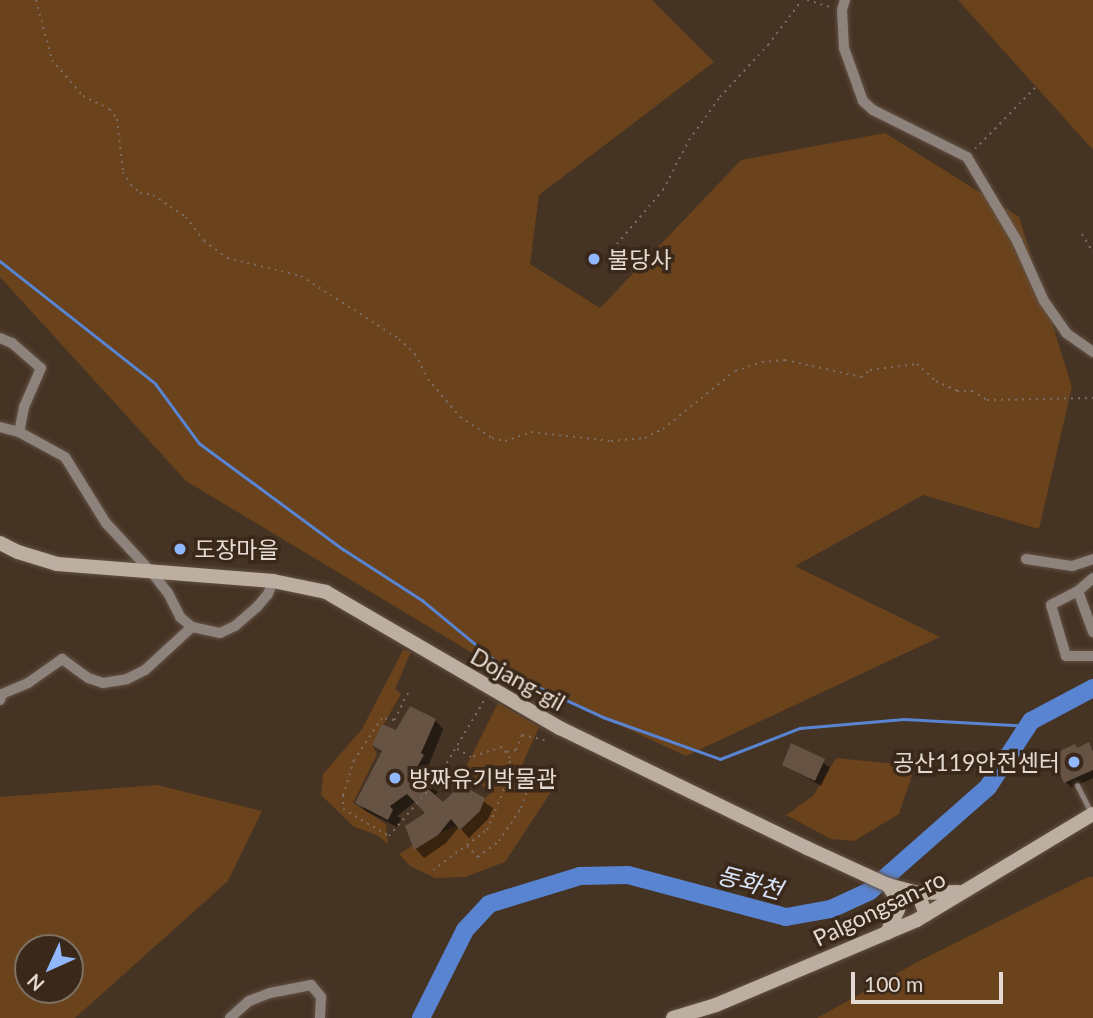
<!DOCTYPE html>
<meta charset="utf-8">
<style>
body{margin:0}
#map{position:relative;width:1093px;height:1018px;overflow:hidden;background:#453324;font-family:Lato,"Noto Sans KR",sans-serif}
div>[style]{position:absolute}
.green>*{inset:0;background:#6a421b}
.shadow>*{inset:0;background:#0007}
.stream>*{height:2.5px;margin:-1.25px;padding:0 1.25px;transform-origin:1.25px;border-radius:1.25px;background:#5984d2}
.river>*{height:18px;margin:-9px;padding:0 9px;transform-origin:9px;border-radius:9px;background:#5984d2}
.building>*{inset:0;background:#665343}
.path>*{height:2px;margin-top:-1px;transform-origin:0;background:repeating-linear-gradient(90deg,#7c6d60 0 2px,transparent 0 7px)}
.roads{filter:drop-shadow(0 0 2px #625143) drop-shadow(0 0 2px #625143)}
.lane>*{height:5px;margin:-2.5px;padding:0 2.5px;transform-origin:2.5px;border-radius:2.5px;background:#8d837c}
.street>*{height:10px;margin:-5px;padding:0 5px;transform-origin:5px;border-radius:5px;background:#8d837c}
.secondary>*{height:14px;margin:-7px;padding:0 7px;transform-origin:7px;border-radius:7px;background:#bdaea2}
.dots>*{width:19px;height:19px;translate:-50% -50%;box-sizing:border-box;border:4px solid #3a291a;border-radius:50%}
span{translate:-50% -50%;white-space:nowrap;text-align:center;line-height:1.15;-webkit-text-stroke:7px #3a291a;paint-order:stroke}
.poi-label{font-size:23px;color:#e5dad1}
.left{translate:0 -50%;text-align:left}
.right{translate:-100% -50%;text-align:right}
.street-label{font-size:23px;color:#e5dad1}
.water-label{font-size:24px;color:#d8e4f9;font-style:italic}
.north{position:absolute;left:14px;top:934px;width:70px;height:70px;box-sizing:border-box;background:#3a291a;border:2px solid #7e7063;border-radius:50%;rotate:225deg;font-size:19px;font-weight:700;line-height:28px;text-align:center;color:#e5dad1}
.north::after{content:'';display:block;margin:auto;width:24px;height:32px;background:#91b8fd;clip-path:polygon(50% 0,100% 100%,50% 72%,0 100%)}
.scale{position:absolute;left:851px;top:972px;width:152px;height:32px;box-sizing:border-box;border:4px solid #e5dad1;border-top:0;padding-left:9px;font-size:21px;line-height:24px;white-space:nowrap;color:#e5dad1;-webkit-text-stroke:5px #3a291a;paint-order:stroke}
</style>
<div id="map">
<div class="green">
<div style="clip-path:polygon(0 0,652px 0,714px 62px,539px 195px,530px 264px,600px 308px,741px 160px,885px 133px,1019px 217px,1072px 387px,1039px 529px,923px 495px,795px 566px,940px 637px,686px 756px,499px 669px,186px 481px,0 277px)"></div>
<div style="clip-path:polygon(958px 0,1093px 0,1093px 150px)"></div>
<div style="clip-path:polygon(403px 650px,411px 652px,395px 689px,401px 694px,372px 745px,377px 754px,353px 803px,386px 824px,388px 844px,377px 835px,354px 827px,321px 795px,323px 774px,362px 729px)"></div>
<div style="clip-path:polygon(498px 703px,539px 727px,518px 774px,551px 792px,505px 862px,465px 877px,435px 878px,410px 866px,399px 854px,423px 839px,461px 824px,492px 791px,462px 775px)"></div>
<div style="clip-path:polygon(836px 758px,915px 766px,899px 814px,854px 841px,831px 839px,786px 815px,813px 796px)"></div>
<div style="clip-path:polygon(evenodd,157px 785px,262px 811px,228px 881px,75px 1018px,0 1018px,0 797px,157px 785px,28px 948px,70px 948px,70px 990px,28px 990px,28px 948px)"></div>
<div style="clip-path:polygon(1088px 877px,1093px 877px,1093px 1018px,817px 1018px,921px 960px)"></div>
</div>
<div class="shadow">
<div style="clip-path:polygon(435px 720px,443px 729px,423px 780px,438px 792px,434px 796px,443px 805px,462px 787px,493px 808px,488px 819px,469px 838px,459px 827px,446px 843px,424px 858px,416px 849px,407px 826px,427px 814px,416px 801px,397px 816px,401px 819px,397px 827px,366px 811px,358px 803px,383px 753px,374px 745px,397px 733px)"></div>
<div style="clip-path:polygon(1089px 745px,1093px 749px,1093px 778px,1072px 788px,1066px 782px,1078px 750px)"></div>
<div style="clip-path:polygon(792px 746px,830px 767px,821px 786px,784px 764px)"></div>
</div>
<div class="stream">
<div style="left:0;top:261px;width:197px;rotate:38.2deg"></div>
<div style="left:155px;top:383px;width:74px;rotate:53.7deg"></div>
<div style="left:199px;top:443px;width:179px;rotate:36.4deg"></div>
<div style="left:343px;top:549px;width:94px;rotate:32.8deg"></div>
<div style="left:422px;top:600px;width:119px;rotate:39.6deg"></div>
<div style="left:514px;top:676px;width:98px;rotate:24.7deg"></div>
<div style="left:603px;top:717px;width:124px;rotate:19.7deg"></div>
<div style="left:720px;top:759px;width:86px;rotate:-21.2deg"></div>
<div style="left:800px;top:728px;width:104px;rotate:-4.9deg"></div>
<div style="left:904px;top:719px;width:124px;rotate:3.2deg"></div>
</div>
<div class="river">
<div style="left:421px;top:1018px;width:98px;rotate:-63.4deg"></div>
<div style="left:465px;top:930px;width:35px;rotate:-47deg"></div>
<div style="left:489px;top:904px;width:95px;rotate:-17.1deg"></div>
<div style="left:580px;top:876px;width:48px;rotate:-1.2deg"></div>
<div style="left:628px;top:875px;width:163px;rotate:14.9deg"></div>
<div style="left:786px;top:917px;width:46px;rotate:-10.1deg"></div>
<div style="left:831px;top:909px;width:43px;rotate:-24.8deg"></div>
<div style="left:870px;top:891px;width:157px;rotate:-41.4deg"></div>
<div style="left:988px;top:787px;width:79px;rotate:-56.9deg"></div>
<div style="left:1031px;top:721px;width:70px;rotate:-28deg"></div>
</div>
<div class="building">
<div style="clip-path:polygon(410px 706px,436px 719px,421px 753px,424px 755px,413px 774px,431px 782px,426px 787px,443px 802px,461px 785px,485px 798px,480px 811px,460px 830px,451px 819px,438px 835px,414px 850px,405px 826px,425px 813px,407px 794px,390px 806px,393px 810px,388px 820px,355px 803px,382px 751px,372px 745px,382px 724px,396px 730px)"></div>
<div style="clip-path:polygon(1089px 742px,1093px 751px,1093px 770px,1064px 783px,1051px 755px,1075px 744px,1077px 748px)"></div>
<div style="clip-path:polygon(791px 743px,825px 759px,815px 781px,782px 765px)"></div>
</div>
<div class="path">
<div style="left:36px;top:0;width:62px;rotate:75.1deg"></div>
<div style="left:52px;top:60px;width:48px;rotate:49.3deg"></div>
<div style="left:83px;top:96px;width:30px;rotate:26deg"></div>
<div style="left:110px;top:109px;width:12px;rotate:55deg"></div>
<div style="left:117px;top:119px;width:53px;rotate:83.5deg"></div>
<div style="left:123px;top:172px;width:15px;rotate:58deg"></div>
<div style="left:131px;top:185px;width:12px;rotate:42deg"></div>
<div style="left:140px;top:193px;width:13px;rotate:9deg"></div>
<div style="left:153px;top:195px;width:40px;rotate:34deg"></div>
<div style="left:186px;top:217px;width:30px;rotate:53deg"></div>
<div style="left:204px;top:241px;width:29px;rotate:36deg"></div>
<div style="left:227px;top:258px;width:76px;rotate:13.7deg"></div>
<div style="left:301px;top:276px;width:117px;rotate:32.7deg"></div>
<div style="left:399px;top:339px;width:22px;rotate:43deg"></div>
<div style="left:415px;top:354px;width:28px;rotate:63deg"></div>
<div style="left:428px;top:379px;width:50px;rotate:49.9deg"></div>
<div style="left:460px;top:417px;width:38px;rotate:33deg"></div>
<div style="left:492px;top:438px;width:13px;rotate:13deg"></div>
<div style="left:505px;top:441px;width:28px;rotate:-19deg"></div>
<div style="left:531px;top:432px;width:81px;rotate:6.4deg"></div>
<div style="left:611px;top:441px;width:34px;rotate:-5deg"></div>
<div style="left:645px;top:438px;width:20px;rotate:-27deg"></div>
<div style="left:663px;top:429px;width:92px;rotate:-38.9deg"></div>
<div style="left:735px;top:371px;width:28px;rotate:-18deg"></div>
<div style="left:762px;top:362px;width:23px;rotate:-5deg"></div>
<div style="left:785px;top:360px;width:78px;rotate:12.6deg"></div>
<div style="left:861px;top:377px;width:11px;rotate:-38deg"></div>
<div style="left:870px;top:370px;width:47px;rotate:-7.3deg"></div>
<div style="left:917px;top:364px;width:25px;rotate:42deg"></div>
<div style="left:936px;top:381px;width:23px;rotate:25deg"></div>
<div style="left:957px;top:391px;width:15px"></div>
<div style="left:972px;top:391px;width:17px;rotate:31deg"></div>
<div style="left:987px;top:400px;width:106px;rotate:-1.1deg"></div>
<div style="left:807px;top:0;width:27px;rotate:17deg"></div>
<div style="left:975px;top:149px;width:86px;rotate:-45.5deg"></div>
<div style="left:1082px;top:234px;width:21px;rotate:59deg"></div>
<div style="left:617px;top:244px;width:71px;rotate:-49.6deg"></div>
<div style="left:663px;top:190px;width:56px;rotate:-62.5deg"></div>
<div style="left:689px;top:140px;width:53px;rotate:-54.2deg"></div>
<div style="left:720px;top:97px;width:71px;rotate:-47.3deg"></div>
<div style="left:768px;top:45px;width:56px;rotate:-52.9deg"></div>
<div style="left:408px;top:693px;width:30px;rotate:117deg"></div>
<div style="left:394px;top:720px;width:12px;rotate:-171deg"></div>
<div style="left:382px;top:718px;width:50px;rotate:123.7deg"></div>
<div style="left:354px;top:760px;width:37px;rotate:107deg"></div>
<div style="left:343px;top:795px;width:14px;rotate:90deg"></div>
<div style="left:343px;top:809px;width:53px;rotate:30.4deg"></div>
<div style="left:389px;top:836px;width:72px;rotate:-49.5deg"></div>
<div style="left:436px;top:781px;width:96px;rotate:-59.1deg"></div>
<div style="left:507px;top:752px;width:9px;rotate:-13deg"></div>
<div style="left:516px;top:750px;width:16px;rotate:-68deg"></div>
<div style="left:522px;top:735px;width:27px;rotate:13deg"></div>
<div style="left:467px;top:846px;width:16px;rotate:45deg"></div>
<div style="left:478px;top:857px;width:26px;rotate:-37deg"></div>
<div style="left:499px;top:841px;width:40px;rotate:-56deg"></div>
<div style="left:521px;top:808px;width:39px;rotate:-71deg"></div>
<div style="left:433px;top:870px;width:67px;rotate:-36.5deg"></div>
<div style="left:487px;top:830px;width:57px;rotate:-67.5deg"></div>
<div style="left:509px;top:777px;width:19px;rotate:-87deg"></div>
<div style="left:510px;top:758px;width:14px;rotate:-126deg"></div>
<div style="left:502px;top:747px;width:33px;rotate:162deg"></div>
<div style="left:471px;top:757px;width:17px;rotate:-149deg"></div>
</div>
<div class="roads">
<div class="lane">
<div style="left:1077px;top:785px;width:33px;rotate:63deg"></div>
</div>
<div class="street">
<div style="left:845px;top:0;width:10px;rotate:107deg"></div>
<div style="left:842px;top:10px;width:38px;rotate:87deg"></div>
<div style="left:844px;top:48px;width:56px;rotate:70.3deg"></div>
<div style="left:863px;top:101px;width:13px;rotate:42deg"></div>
<div style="left:873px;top:110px;width:105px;rotate:26.6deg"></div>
<div style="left:967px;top:157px;width:98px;rotate:59.2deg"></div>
<div style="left:1017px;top:241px;width:66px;rotate:65.8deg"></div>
<div style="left:1044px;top:301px;width:39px;rotate:55deg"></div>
<div style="left:1066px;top:333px;width:33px;rotate:35deg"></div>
<div style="left:0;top:338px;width:13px;rotate:23deg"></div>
<div style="left:12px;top:343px;width:38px;rotate:41deg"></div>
<div style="left:41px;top:368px;width:43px;rotate:113.6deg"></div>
<div style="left:24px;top:407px;width:25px;rotate:101deg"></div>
<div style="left:0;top:427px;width:20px;rotate:15deg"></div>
<div style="left:19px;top:432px;width:52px;rotate:28.5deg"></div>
<div style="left:65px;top:457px;width:78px;rotate:58.2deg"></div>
<div style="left:106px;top:523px;width:69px;rotate:47.3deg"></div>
<div style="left:153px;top:574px;width:24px;rotate:52deg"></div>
<div style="left:168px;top:593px;width:27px;rotate:63deg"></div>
<div style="left:180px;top:617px;width:16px;rotate:40deg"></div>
<div style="left:192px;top:627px;width:29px;rotate:12deg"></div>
<div style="left:220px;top:633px;width:17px;rotate:-25deg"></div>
<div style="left:235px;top:626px;width:29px;rotate:-41deg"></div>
<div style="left:257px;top:607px;width:17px;rotate:-50deg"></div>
<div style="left:268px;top:594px;width:14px;rotate:-69deg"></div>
<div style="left:1026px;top:559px;width:47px;rotate:8.7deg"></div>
<div style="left:1072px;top:566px;width:22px;rotate:-18deg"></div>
<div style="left:1093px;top:578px;width:20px;rotate:139deg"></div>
<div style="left:1078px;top:591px;width:30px;rotate:153deg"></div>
<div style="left:1051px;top:605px;width:53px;rotate:73.6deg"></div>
<div style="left:1066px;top:656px;width:27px"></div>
<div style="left:1078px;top:591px;width:44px;rotate:69.9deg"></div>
<div style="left:0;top:700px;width:6px;rotate:-72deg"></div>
<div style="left:2px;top:694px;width:28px;rotate:-23deg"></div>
<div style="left:28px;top:683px;width:42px;rotate:-35.2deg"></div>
<div style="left:62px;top:659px;width:32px;rotate:36deg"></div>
<div style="left:88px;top:678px;width:16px;rotate:18deg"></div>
<div style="left:103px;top:683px;width:24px;rotate:-9deg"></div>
<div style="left:127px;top:679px;width:20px;rotate:-27deg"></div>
<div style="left:145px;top:670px;width:64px;rotate:-42.5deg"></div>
<div style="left:230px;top:1018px;width:25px;rotate:-42deg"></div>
<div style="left:249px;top:1001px;width:22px;rotate:-21deg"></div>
<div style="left:270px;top:993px;width:42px;rotate:-11deg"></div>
<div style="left:311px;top:985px;width:16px;rotate:50deg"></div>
<div style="left:321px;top:997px;width:21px;rotate:93deg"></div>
</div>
<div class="secondary">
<div style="left:0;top:543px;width:20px;rotate:27deg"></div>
<div style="left:18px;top:552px;width:41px;rotate:17.1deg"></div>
<div style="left:57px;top:564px;width:217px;rotate:4.5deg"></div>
<div style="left:273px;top:581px;width:54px;rotate:11.7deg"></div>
<div style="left:326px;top:592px;width:271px;rotate:30.2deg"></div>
<div style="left:560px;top:728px;width:275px;rotate:25.9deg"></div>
<div style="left:807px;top:848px;width:89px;rotate:24.6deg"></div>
<div style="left:888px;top:885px;width:31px;rotate:15deg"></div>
<div style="left:918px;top:893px;width:23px;rotate:70deg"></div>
<div style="left:918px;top:893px;width:40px;rotate:-1.4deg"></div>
<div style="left:887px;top:933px;width:26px;rotate:-65deg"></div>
<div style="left:898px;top:909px;width:8px;rotate:-90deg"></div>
<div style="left:898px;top:901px;width:19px;rotate:-122deg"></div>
<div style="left:673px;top:1018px;width:45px;rotate:-16.8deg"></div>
<div style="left:716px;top:1005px;width:218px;rotate:-22.9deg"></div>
<div style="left:917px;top:920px;width:205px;rotate:-31.1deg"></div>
</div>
</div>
<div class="dots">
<div style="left:594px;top:259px;background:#91b8fd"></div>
<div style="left:180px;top:549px;background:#91b8fd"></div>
<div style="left:1074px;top:762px;background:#91b8fd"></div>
<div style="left:395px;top:778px;background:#91b8fd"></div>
</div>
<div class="poi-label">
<span class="left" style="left:608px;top:259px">불당사</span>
<span class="left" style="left:194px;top:549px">도장마을</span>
<span class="right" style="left:1060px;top:762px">공산119안전센터</span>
<span class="left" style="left:409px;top:778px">방짜유기박물관</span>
</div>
<div class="street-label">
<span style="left:518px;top:679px;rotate:29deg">Dojang-gil</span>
<span style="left:879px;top:908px;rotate:-26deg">Palgongsan-ro</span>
</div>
<div class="water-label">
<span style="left:750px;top:882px;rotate:15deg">동화천</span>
</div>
<div class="north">N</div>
<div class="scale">100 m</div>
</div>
